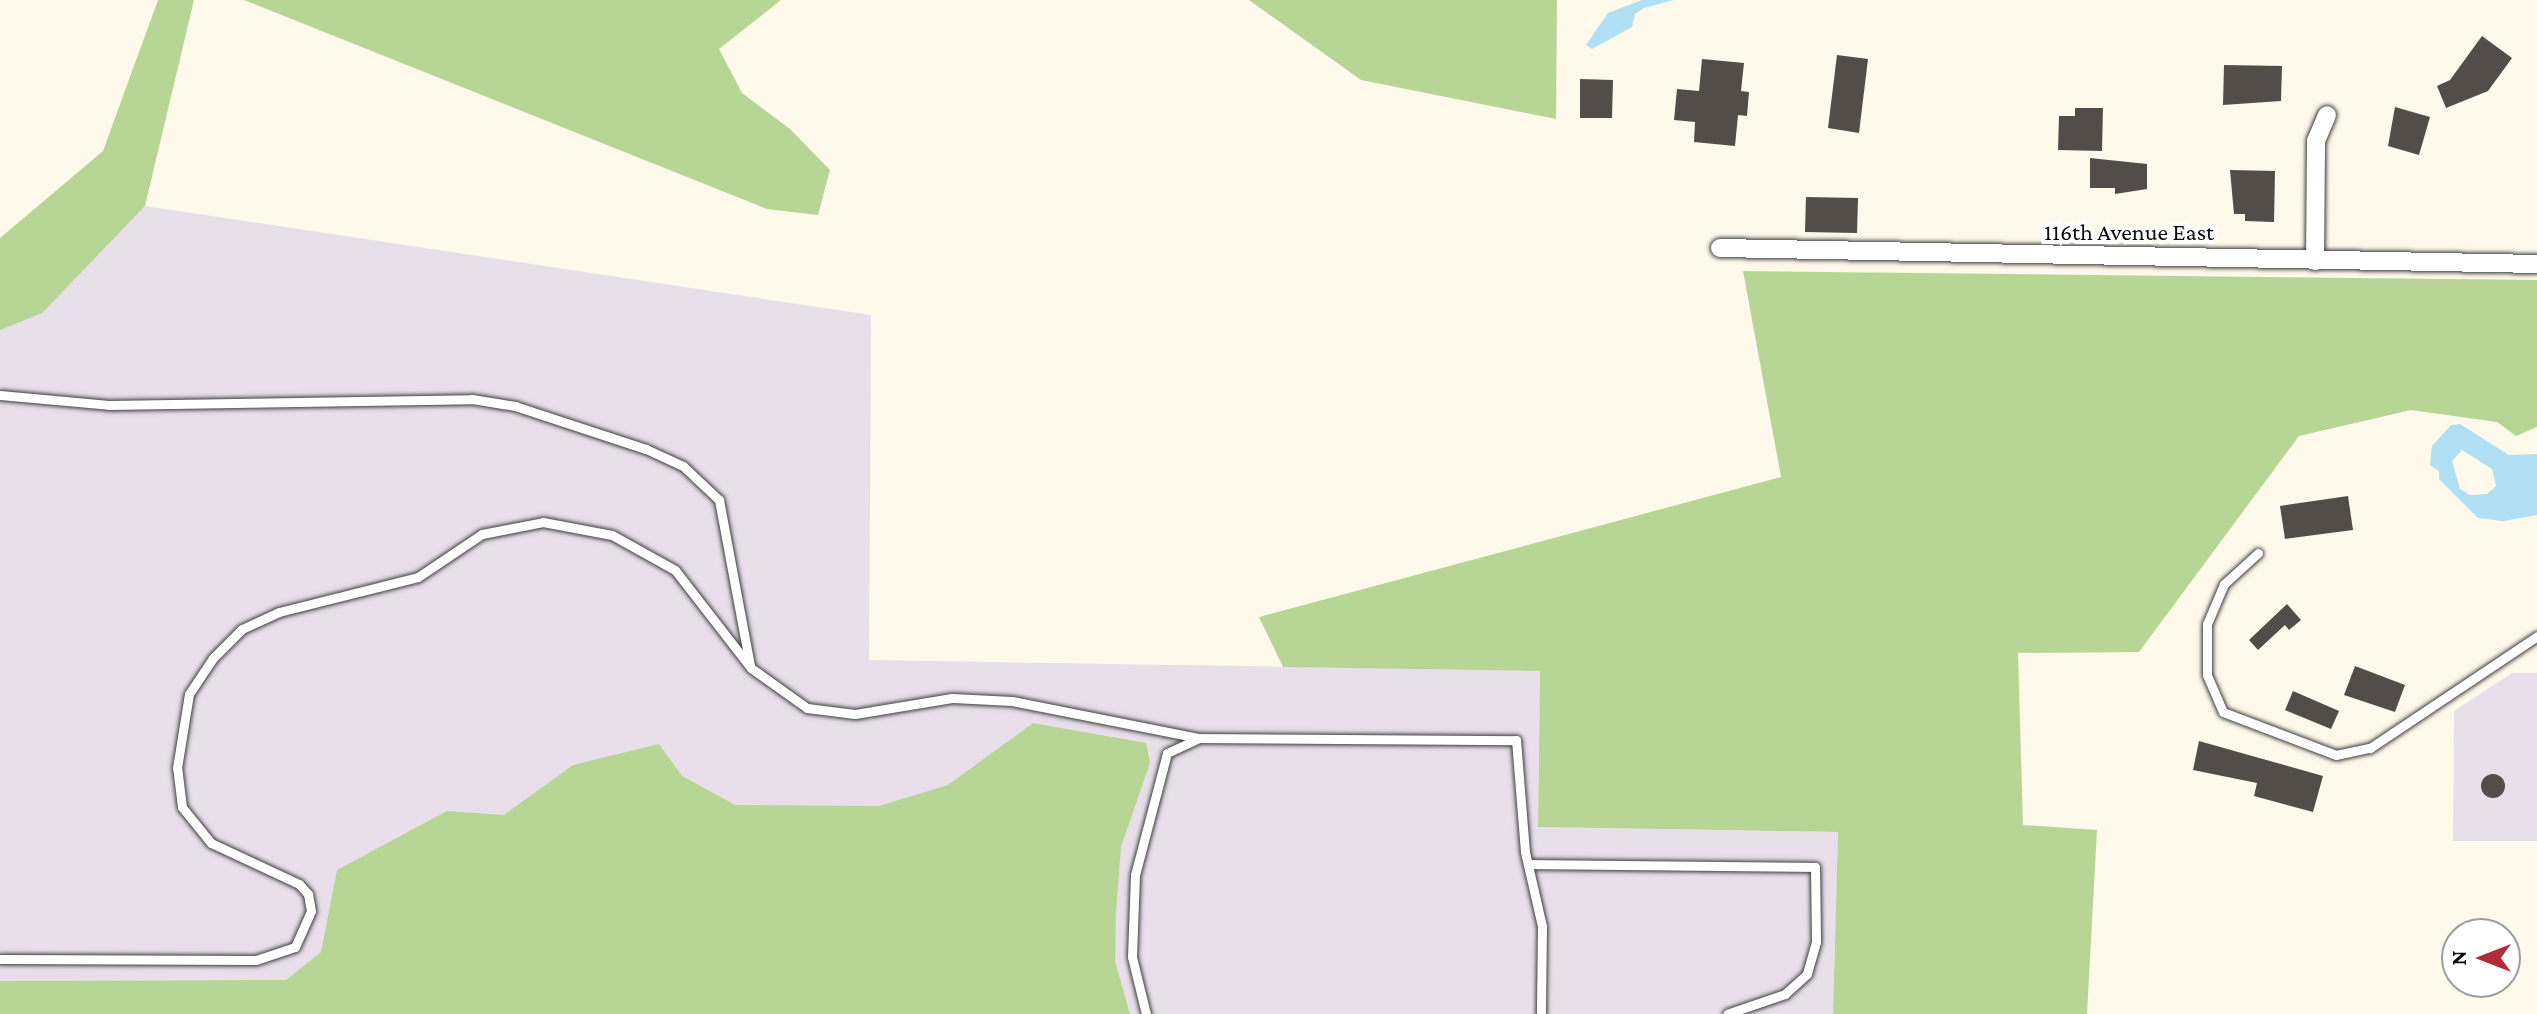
<!DOCTYPE html>
<style>
body{margin:0}
#map{position:relative;width:2537px;height:1014px;overflow:hidden;background:#fef9ea;font-family:"Crimson Pro",serif}
div>[style]{position:absolute}
.industrial>*{inset:0;background:#e8dfea}
.forest>*{inset:0;background:#b7d696}
.water>*{inset:0;background:#b1dff3}
.building>*{inset:0;background:#534c48}
.round{border-radius:50%}
.roads{filter:drop-shadow(0 0 2px #3e3e3e) drop-shadow(0 0 2px #3e3e3e)}
.lane>*{height:9px;margin:-4.5px;padding:0 4.5px;transform-origin:4.5px;border-radius:4.5px;background:#fff}
.street>*{height:18px;margin:-9px;padding:0 9px;transform-origin:9px;border-radius:9px;background:#fff}
span{translate:-50% -50%;white-space:nowrap;text-align:center;line-height:1.15;-webkit-text-stroke:8px #fff;paint-order:stroke}
.street-label{font-size:24px;color:#0b0b0b}
.north{position:absolute;left:2441px;top:918px;width:80px;height:80px;box-sizing:border-box;background:#fff;border:2px solid #9d9d9d;border-radius:50%;rotate:270deg;font-size:22px;font-weight:700;line-height:32px;text-align:center;color:#0b0b0b}
.north::after{content:'';display:block;margin:auto;width:28px;height:36px;background:#b42a3a;clip-path:polygon(50% 0,100% 100%,50% 72%,0 100%)}
</style>
<div id="map">
<div class="industrial">
<div style="clip-path:polygon(145px 206px,871px 315px,869px 660px,1540px 671px,1538px 827px,1838px 832px,1833px 1014px,1029px 1014px,324px 980px,0 981px,0 312px)"></div>
<div style="clip-path:polygon(2512px 673px,2537px 673px,2537px 841px,2453px 841px,2454px 711px)"></div>
</div>
<div class="forest">
<div style="clip-path:polygon(158px 0,194px 0,145px 206px,42px 313px,0 330px,0 238px,103px 151px)"></div>
<div style="clip-path:polygon(244px 0,781px 0,719px 49px,742px 93px,790px 129px,830px 170px,818px 215px,767px 209px)"></div>
<div style="clip-path:polygon(1249px 0,1557px 0,1556px 119px,1361px 80px)"></div>
<div style="clip-path:polygon(1743px 271px,2537px 280px,2537px 427px,2516px 436px,2497px 422px,2411px 410px,2299px 436px,2139px 652px,2018px 653px,2023px 825px,2097px 830px,2087px 1014px,1833px 1014px,1838px 832px,1538px 827px,1540px 671px,1283px 667px,1259px 617px,1781px 477px)"></div>
<div style="clip-path:polygon(1033px 723px,1146px 743px,1150px 763px,1121px 847px,1116px 912px,1115px 961px,1130px 1014px,0 1014px,0 981px,286px 980px,321px 952px,337px 870px,447px 811px,504px 815px,573px 765px,659px 744px,682px 776px,735px 805px,879px 806px,948px 785px)"></div>
</div>
<div class="water">
<div style="clip-path:polygon(1642px 0,1674px 0,1644px 8px,1635px 14px,1632px 27px,1592px 49px,1586px 45px,1608px 13px)"></div>
<div style="clip-path:polygon(evenodd,2460px 424px,2509px 455px,2537px 454px,2537px 515px,2503px 521px,2478px 518px,2439px 479px,2439px 471px,2430px 465px,2432px 446px,2451px 425px,2460px 424px,2462px 450px,2492px 469px,2496px 486px,2487px 494px,2470px 495px,2460px 489px,2452px 461px,2462px 450px)"></div>
</div>
<div class="building">
<div style="clip-path:polygon(2482px 36px,2512px 58px,2488px 91px,2446px 108px,2437px 86px,2450px 80px)"></div>
<div style="clip-path:polygon(1837px 55px,1868px 59px,1859px 133px,1828px 128px)"></div>
<div style="clip-path:polygon(1702px 59px,1744px 63px,1741px 91px,1749px 92px,1747px 116px,1738px 115px,1735px 146px,1694px 142px,1695px 122px,1674px 120px,1677px 89px,1699px 91px)"></div>
<div style="clip-path:polygon(2224px 65px,2282px 66px,2281px 101px,2223px 105px)"></div>
<div style="clip-path:polygon(1580px 79px,1613px 80px,1612px 118px,1580px 118px)"></div>
<div style="clip-path:polygon(2395px 107px,2430px 117px,2419px 155px,2388px 146px)"></div>
<div style="clip-path:polygon(2075px 108px,2103px 108px,2102px 151px,2058px 150px,2059px 116px,2075px 116px)"></div>
<div style="clip-path:polygon(2090px 158px,2147px 164px,2147px 189px,2115px 194px,2115px 188px,2090px 188px)"></div>
<div style="clip-path:polygon(2230px 170px,2275px 171px,2274px 222px,2245px 221px,2245px 214px,2234px 214px)"></div>
<div style="clip-path:polygon(1806px 197px,1858px 198px,1857px 233px,1805px 232px)"></div>
<div style="clip-path:polygon(2348px 496px,2353px 530px,2285px 539px,2280px 506px)"></div>
<div style="clip-path:polygon(2287px 604px,2301px 620px,2289px 630px,2285px 625px,2258px 650px,2249px 640px)"></div>
<div style="clip-path:polygon(2355px 666px,2405px 685px,2395px 712px,2344px 695px)"></div>
<div style="clip-path:polygon(2293px 691px,2339px 711px,2331px 729px,2285px 710px)"></div>
<div style="clip-path:polygon(2199px 741px,2323px 776px,2313px 812px,2254px 796px,2257px 783px,2193px 770px)"></div>
<div class="round" style="left:2481px;top:774px;width:24px;height:24px"></div>
</div>
<div class="roads">
<div class="lane">
<div style="left:0;top:395px;width:109px;rotate:5.2deg"></div>
<div style="left:109px;top:405px;width:363px;rotate:-0.9deg"></div>
<div style="left:472px;top:399px;width:44px;rotate:9.2deg"></div>
<div style="left:515px;top:406px;width:138px;rotate:18.2deg"></div>
<div style="left:646px;top:449px;width:41px;rotate:24.7deg"></div>
<div style="left:683px;top:466px;width:50px;rotate:43.4deg"></div>
<div style="left:719px;top:500px;width:168px;rotate:79.4deg"></div>
<div style="left:2258px;top:553px;width:46px;rotate:137.6deg"></div>
<div style="left:2224px;top:584px;width:43px;rotate:113deg"></div>
<div style="left:2207px;top:624px;width:51px;rotate:90deg"></div>
<div style="left:2207px;top:675px;width:40px;rotate:66.6deg"></div>
<div style="left:2223px;top:712px;width:121px;rotate:20.8deg"></div>
<div style="left:2336px;top:755px;width:35px;rotate:-12deg"></div>
<div style="left:2370px;top:748px;width:201px;rotate:-33.8deg"></div>
<div style="left:1528px;top:864px;width:287px;rotate:0.6deg"></div>
<div style="left:1815px;top:867px;width:75px;rotate:89.2deg"></div>
<div style="left:1816px;top:942px;width:33px;rotate:106deg"></div>
<div style="left:1807px;top:974px;width:30px;rotate:138deg"></div>
<div style="left:1785px;top:994px;width:61px;rotate:161deg"></div>
<div style="left:0;top:959px;width:256px;rotate:0.2deg"></div>
<div style="left:256px;top:960px;width:41px;rotate:-18.4deg"></div>
<div style="left:295px;top:947px;width:39px;rotate:-66deg"></div>
<div style="left:311px;top:911px;width:17px;rotate:-100deg"></div>
<div style="left:308px;top:894px;width:13px;rotate:-132deg"></div>
<div style="left:299px;top:884px;width:97px;rotate:-155deg"></div>
<div style="left:211px;top:843px;width:46px;rotate:-128.9deg"></div>
<div style="left:182px;top:807px;width:39px;rotate:-97deg"></div>
<div style="left:177px;top:768px;width:75px;rotate:-80.8deg"></div>
<div style="left:189px;top:694px;width:43px;rotate:-56.3deg"></div>
<div style="left:213px;top:658px;width:41px;rotate:-45deg"></div>
<div style="left:242px;top:629px;width:41px;rotate:-24.7deg"></div>
<div style="left:279px;top:612px;width:143px;rotate:-14.1deg"></div>
<div style="left:418px;top:577px;width:77px;rotate:-33.9deg"></div>
<div style="left:482px;top:534px;width:62px;rotate:-11.1deg"></div>
<div style="left:543px;top:522px;width:70px;rotate:10.7deg"></div>
<div style="left:612px;top:535px;width:72px;rotate:29.1deg"></div>
<div style="left:675px;top:570px;width:124px;rotate:52.2deg"></div>
<div style="left:751px;top:668px;width:69px;rotate:35.5deg"></div>
<div style="left:807px;top:708px;width:48px;rotate:7.1deg"></div>
<div style="left:855px;top:714px;width:98px;rotate:-9.4deg"></div>
<div style="left:952px;top:698px;width:60px;rotate:2.9deg"></div>
<div style="left:1012px;top:701px;width:191px;rotate:11.2deg"></div>
<div style="left:1146px;top:1014px;width:59px;rotate:-103.8deg"></div>
<div style="left:1132px;top:957px;width:82px;rotate:-87.9deg"></div>
<div style="left:1135px;top:875px;width:126px;rotate:-75.3deg"></div>
<div style="left:1167px;top:753px;width:35px;rotate:-25deg"></div>
<div style="left:1199px;top:738px;width:317px;rotate:0.4deg"></div>
<div style="left:1516px;top:740px;width:112px;rotate:85.4deg"></div>
<div style="left:1525px;top:852px;width:76px;rotate:77.1deg"></div>
<div style="left:1542px;top:926px;width:88px;rotate:90.7deg"></div>
</div>
<div class="street">
<div style="left:1720px;top:248px;width:817px;rotate:1.12deg"></div>
<div style="left:2315px;top:261px;width:120px;rotate:-89.5deg"></div>
<div style="left:2316px;top:141px;width:28px;rotate:-67deg"></div>
</div>
</div>
<div class="street-label">
<span style="left:2129px;top:232px">116th Avenue East</span>
</div>
<div class="north">N</div>
</div>
